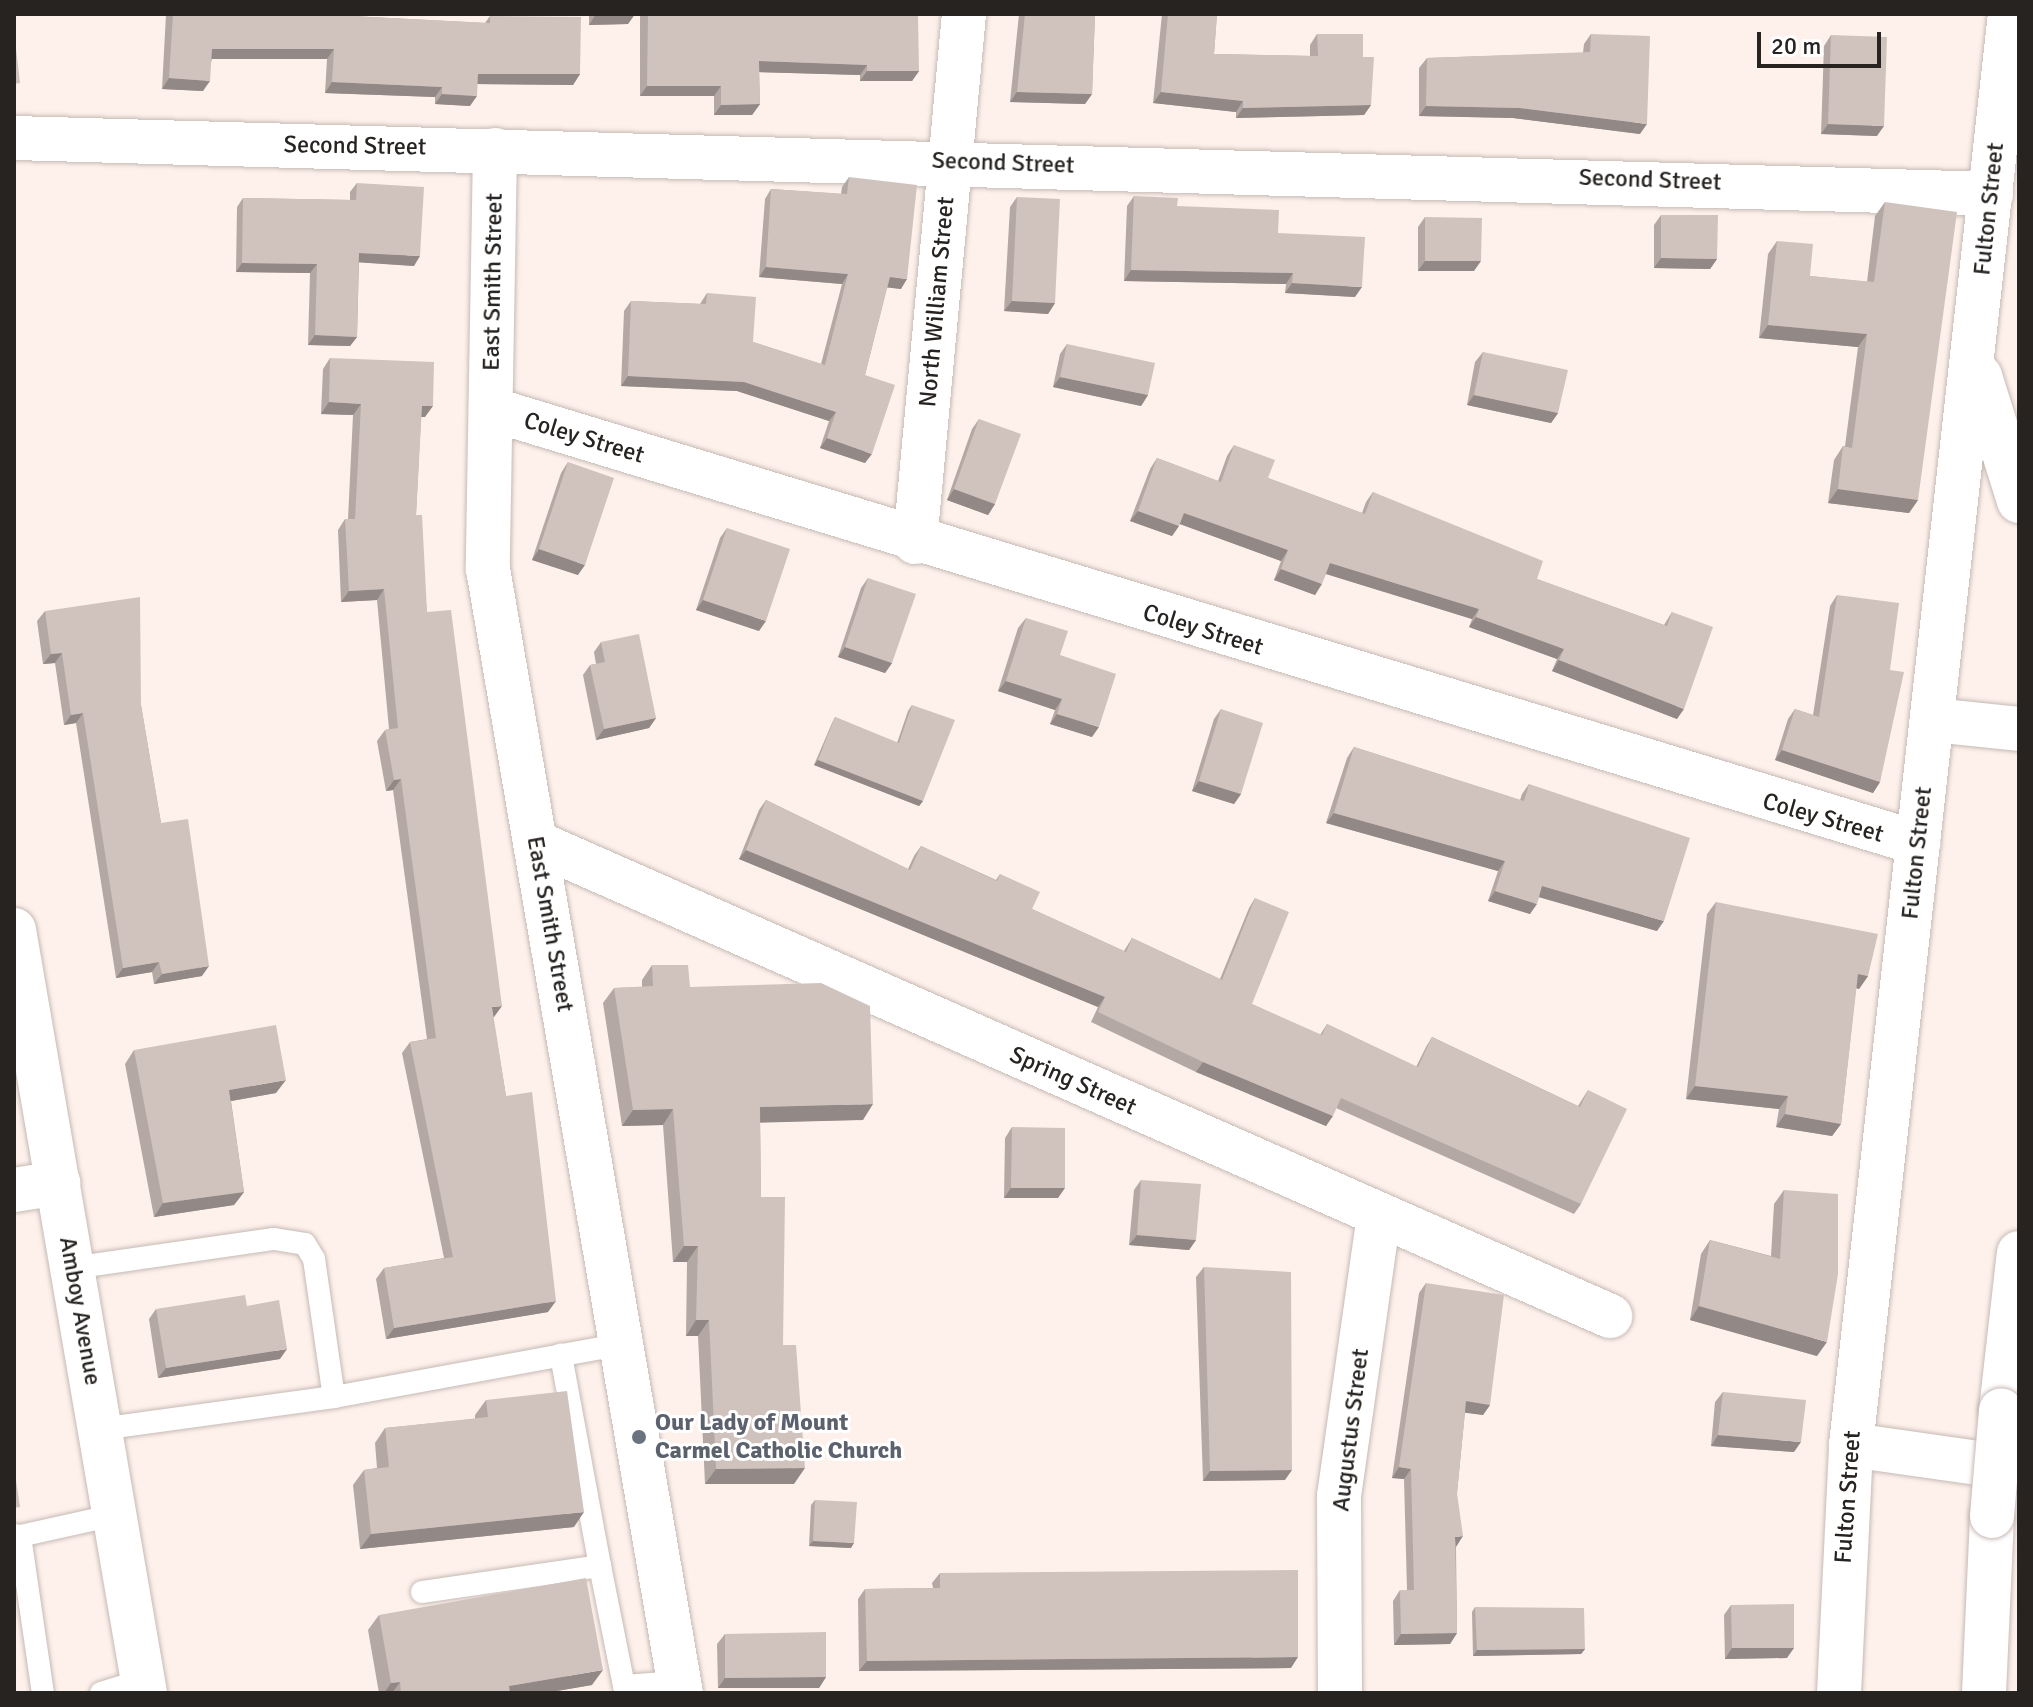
<!DOCTYPE html>
<style>
body{margin:0}
#map{position:relative;width:2033px;height:1707px;overflow:hidden;background:#fef1ec;font-family:Signika,sans-serif}
div>[style]{position:absolute}
.roads{filter:drop-shadow(0 0 2px #c6bab5) drop-shadow(0 0 2px #c6bab5)}
.service>*{height:22px;margin:-11px;padding:0 11px;transform-origin:11px;border-radius:11px;background:#fff}
.minor>*{height:44px;margin:-22px;padding:0 22px;transform-origin:22px;border-radius:22px;background:#fff}
.secondary>*{height:44px;margin:-22px;padding:0 22px;transform-origin:22px;border-radius:22px;background:#fff}
.bridges{filter:drop-shadow(0 0 2px #c6bab5) drop-shadow(0 0 2px #c6bab5)}
.minor-bridge>*{height:44px;margin:-22px;padding:0 22px;transform-origin:22px;border-radius:22px;background:#fff}
.wall>*{inset:0;background:#b3a8a3}
.shaded-wall>*{inset:0;background:#928885}
.building>*{inset:0;background:#d0c3be}
.dots>*{width:22px;height:22px;translate:-50% -50%;box-sizing:border-box;border:4px solid #fff;border-radius:50%}
span{translate:-50% -50%;white-space:nowrap;text-align:center;line-height:1.15;-webkit-text-stroke:6px #fff;paint-order:stroke}
.street-label{font-size:24px;color:#272321}
.worship-label{font-size:24px;color:#5b616d;font-weight:700}
.left{translate:0 -50%;text-align:left}
.frame{position:absolute;inset:0;border:16px solid #272321;pointer-events:none}
.scale{position:absolute;left:1757px;top:32px;width:124px;height:36px;box-sizing:border-box;border:4px solid #272321;border-top:0;padding-left:10px;font-size:24px;line-height:28px;white-space:nowrap;color:#272321;-webkit-text-stroke:6px #fff;paint-order:stroke}
</style>
<div id="map">
<div class="roads">
<div class="service">
<div style="left:72px;top:1268px;width:204px;rotate:-8.2deg"></div>
<div style="left:274px;top:1239px;width:31px;rotate:9deg"></div>
<div style="left:305px;top:1244px;width:17px;rotate:59deg"></div>
<div style="left:314px;top:1259px;width:139px;rotate:81.8deg"></div>
<div style="left:334px;top:1397px;width:236px;rotate:172.2deg"></div>
<div style="left:334px;top:1397px;width:293px;rotate:-10.4deg"></div>
<div style="left:14px;top:1535px;width:6px;rotate:9deg"></div>
<div style="left:20px;top:1536px;width:159px;rotate:81.7deg"></div>
<div style="left:20px;top:1536px;width:97px;rotate:-12.5deg"></div>
<div style="left:600px;top:1566px;width:122px;rotate:78.7deg"></div>
<div style="left:624px;top:1686px;width:55px;rotate:-4.2deg"></div>
<div style="left:422px;top:1592px;width:180px;rotate:-8.3deg"></div>
<div style="left:600px;top:1566px;width:215px;rotate:-100.5deg"></div>
<div style="left:101px;top:1693px;width:44px;rotate:-17.2deg"></div>
</div>
<div class="minor">
<div style="left:14px;top:138px;width:1978px;rotate:1.62deg"></div>
<div style="left:495px;top:150px;width:419px;rotate:91deg"></div>
<div style="left:488px;top:569px;width:1140px;rotate:80.26deg"></div>
<div style="left:1980px;top:376px;width:131px;rotate:72.7deg"></div>
<div style="left:491px;top:409px;width:1492px;rotate:16.92deg"></div>
<div style="left:915px;top:542px;width:530px;rotate:-84.7deg"></div>
<div style="left:1932px;top:720px;width:87px;rotate:5.9deg"></div>
<div style="left:537px;top:843px;width:1173px;rotate:23.79deg"></div>
<div style="left:14px;top:1190px;width:45px;rotate:-9deg"></div>
<div style="left:2001px;top:1410px;width:158px;rotate:-83.5deg"></div>
<div style="left:1851px;top:1445px;width:170px;rotate:8.1deg"></div>
<div style="left:1340px;top:1693px;width:197px;rotate:-90.3deg"></div>
<div style="left:1339px;top:1496px;width:283px;rotate:-81.9deg"></div>
<div style="left:1839px;top:1693px;width:248px;rotate:-87.2deg"></div>
<div style="left:1851px;top:1445px;width:1440px;rotate:-83.66deg"></div>
<div style="left:1984px;top:1693px;width:177px;rotate:-87.4deg"></div>
</div>
<div class="secondary">
<div style="left:14px;top:930px;width:774px;rotate:80.26deg"></div>
</div>
</div>
<div class="bridges">
<div class="minor-bridge">
<div style="left:1992px;top:1516px;width:106px;rotate:-85.1deg"></div>
</div>
</div>
<div class="wall">
<div style="clip-path:polygon(166px 14px,312px 14px,485px 23px,490px 16px,580px 74px,573px 85px,477px 84px,470px 106px,435px 104px,435px 97px,325px 93px,327px 59px,212px 59px,203px 91px,162px 89px)"></div>
<div style="clip-path:polygon(589px 14px,635px 14px,628px 24px,589px 25px)"></div>
<div style="clip-path:polygon(640px 14px,687px 14px,687px 15px,919px 71px,912px 81px,860px 81px,860px 75px,759px 72px,760px 104px,752px 115px,714px 115px,714px 96px,640px 96px)"></div>
<div style="clip-path:polygon(1019px 14px,1095px 14px,1092px 94px,1085px 104px,1010px 102px)"></div>
<div style="clip-path:polygon(1162px 14px,1217px 14px,1214px 54px,1310px 56px,1310px 45px,1317px 34px,1363px 57px,1371px 105px,1364px 115px,1236px 118px,1236px 112px,1153px 103px)"></div>
<div style="clip-path:polygon(1591px 34px,1640px 134px,1513px 118px,1419px 116px,1419px 68px,1427px 58px,1583px 53px,1584px 44px)"></div>
<div style="clip-path:polygon(1831px 35px,1877px 136px,1821px 134px,1824px 46px)"></div>
<div style="clip-path:polygon(849px 177px,901px 289px,887px 287px,865px 375px,865px 463px,820px 448px,829px 421px,737px 391px,621px 386px,624px 311px,631px 301px,700px 304px,707px 293px,753px 342px,821px 364px,842px 284px,759px 277px,765px 199px,771px 189px,841px 194px,842px 187px)"></div>
<div style="clip-path:polygon(357px 183px,414px 266px,359px 262px,357px 337px,350px 346px,308px 345px,310px 273px,236px 272px,237px 207px,243px 198px,350px 200px,350px 192px)"></div>
<div style="clip-path:polygon(1134px 196px,1177px 206px,1278px 233px,1355px 297px,1285px 293px,1286px 284px,1124px 281px,1127px 206px)"></div>
<div style="clip-path:polygon(1017px 197px,1055px 303px,1048px 314px,1004px 311px,1010px 207px)"></div>
<div style="clip-path:polygon(1885px 202px,1918px 500px,1909px 513px,1828px 503px,1834px 460px,1843px 446px,1845px 446px,1858px 347px,1759px 338px,1768px 254px,1777px 241px,1810px 276px,1867px 282px,1875px 216px)"></div>
<div style="clip-path:polygon(1661px 215px,1717px 259px,1710px 269px,1654px 268px,1654px 225px)"></div>
<div style="clip-path:polygon(1425px 217px,1474px 271px,1418px 271px,1418px 227px)"></div>
<div style="clip-path:polygon(1067px 344px,1148px 395px,1141px 406px,1053px 387px,1060px 354px)"></div>
<div style="clip-path:polygon(1483px 352px,1558px 413px,1551px 423px,1467px 405px,1475px 362px)"></div>
<div style="clip-path:polygon(330px 358px,425px 417px,421px 417px,416px 515px,427px 612px,494px 1017px,493px 1017px,506px 1096px,548px 1312px,386px 1339px,376px 1279px,384px 1268px,444px 1258px,402px 1053px,410px 1042px,427px 1039px,393px 790px,386px 791px,377px 741px,385px 730px,389px 729px,377px 600px,341px 602px,338px 530px,345px 519px,348px 519px,353px 415px,321px 414px,323px 369px)"></div>
<div style="clip-path:polygon(979px 419px,995px 504px,988px 515px,947px 500px,972px 429px)"></div>
<div style="clip-path:polygon(1234px 445px,1268px 478px,1362px 513px,1366px 502px,1373px 492px,1537px 579px,1664px 625px,1672px 612px,1677px 719px,1552px 671px,1557px 659px,1469px 627px,1472px 619px,1326px 574px,1315px 595px,1274px 580px,1281px 561px,1180px 524px,1172px 536px,1130px 521px,1150px 469px,1157px 458px,1218px 481px,1227px 456px)"></div>
<div style="clip-path:polygon(568px 462px,578px 575px,532px 560px,561px 473px)"></div>
<div style="clip-path:polygon(727px 528px,759px 631px,696px 610px,720px 538px)"></div>
<div style="clip-path:polygon(868px 578px,892px 663px,885px 673px,838px 657px,861px 588px)"></div>
<div style="clip-path:polygon(1837px 595px,1890px 670px,1880px 782px,1873px 793px,1775px 760px,1788px 719px,1795px 709px,1813px 715px,1830px 606px)"></div>
<div style="clip-path:polygon(45px 611px,141px 705px,161px 823px,202px 976px,154px 984px,152px 972px,116px 978px,76px 723px,64px 725px,55px 663px,43px 664px,37px 621px)"></div>
<div style="clip-path:polygon(1026px 618px,1060px 655px,1092px 737px,1050px 724px,1055px 710px,998px 691px,1018px 628px)"></div>
<div style="clip-path:polygon(601px 642px,656px 718px,649px 728px,596px 740px,583px 675px,590px 665px,596px 664px,594px 652px)"></div>
<div style="clip-path:polygon(912px 705px,923px 801px,919px 806px,814px 765px,832px 723px,835px 717px,897px 743px,908px 711px)"></div>
<div style="clip-path:polygon(1221px 709px,1241px 794px,1234px 804px,1192px 791px,1214px 719px)"></div>
<div style="clip-path:polygon(1354px 747px,1520px 800px,1522px 794px,1529px 784px,1657px 931px,1539px 897px,1530px 914px,1488px 901px,1498px 871px,1326px 823px,1347px 758px)"></div>
<div style="clip-path:polygon(766px 800px,908px 869px,914px 856px,921px 846px,996px 880px,1000px 874px,1032px 909px,1124px 951px,1132px 938px,1220px 979px,1249px 908px,1255px 898px,1252px 1004px,1320px 1035px,1327px 1024px,1416px 1067px,1426px 1047px,1432px 1037px,1578px 1106px,1588px 1090px,1581px 1204px,1574px 1214px,1336px 1108px,1326px 1126px,1196px 1072px,1091px 1022px,1098px 1007px,739px 859px,759px 810px)"></div>
<div style="clip-path:polygon(1716px 902px,1868px 976px,1859px 989px,1856px 988px,1841px 1124px,1832px 1136px,1776px 1127px,1779px 1109px,1686px 1099px,1707px 914px)"></div>
<div style="clip-path:polygon(652px 965px,690px 987px,863px 1120px,760px 1122px,761px 1197px,783px 1345px,794px 1484px,705px 1484px,698px 1336px,686px 1336px,687px 1262px,673px 1262px,663px 1125px,622px 1126px,603px 1003px,614px 988px,642px 987px,642px 980px)"></div>
<div style="clip-path:polygon(134px 1050px,276px 1093px,231px 1101px,244px 1192px,234px 1205px,154px 1217px,125px 1064px)"></div>
<div style="clip-path:polygon(1012px 1127px,1058px 1198px,1004px 1198px,1005px 1138px)"></div>
<div style="clip-path:polygon(1141px 1180px,1196px 1240px,1189px 1250px,1129px 1245px,1134px 1190px)"></div>
<div style="clip-path:polygon(1784px 1190px,1817px 1356px,1690px 1320px,1701px 1254px,1710px 1240px,1771px 1256px,1774px 1204px)"></div>
<div style="clip-path:polygon(1204px 1267px,1285px 1480px,1203px 1481px,1196px 1277px)"></div>
<div style="clip-path:polygon(1426px 1283px,1490px 1405px,1483px 1415px,1465px 1412px,1457px 1493px,1456px 1547px,1457px 1633px,1450px 1644px,1394px 1645px,1393px 1601px,1400px 1590px,1407px 1590px,1404px 1479px,1392px 1478px,1419px 1293px)"></div>
<div style="clip-path:polygon(247px 1306px,280px 1359px,158px 1378px,149px 1319px,156px 1309px)"></div>
<div style="clip-path:polygon(1723px 1392px,1794px 1452px,1711px 1446px,1715px 1402px)"></div>
<div style="clip-path:polygon(486px 1400px,574px 1527px,360px 1549px,353px 1485px,364px 1470px,377px 1468px,375px 1443px,385px 1428px,475px 1419px,475px 1415px)"></div>
<div style="clip-path:polygon(815px 1500px,851px 1548px,809px 1546px,811px 1505px)"></div>
<div style="clip-path:polygon(940px 1573px,1291px 1668px,859px 1671px,858px 1599px,865px 1589px,933px 1588px,932px 1583px)"></div>
<div style="clip-path:polygon(1731px 1605px,1787px 1658px,1725px 1659px,1724px 1615px)"></div>
<div style="clip-path:polygon(1475px 1607px,1585px 1649px,1581px 1654px,1473px 1656px,1472px 1612px)"></div>
<div style="clip-path:polygon(379px 1615px,592px 1685px,545px 1693px,379px 1693px,368px 1630px)"></div>
<div style="clip-path:polygon(725px 1634px,826px 1677px,819px 1688px,718px 1688px,717px 1644px)"></div>
</div>
<div class="shaded-wall">
<div style="clip-path:polygon(596px 14px,635px 14px,628px 24px,589px 25px)"></div>
<div style="clip-path:polygon(212px 49px,334px 49px,327px 59px,205px 59px)"></div>
<div style="clip-path:polygon(759px 61px,867px 65px,860px 75px,752px 72px)"></div>
<div style="clip-path:polygon(867px 71px,919px 71px,912px 81px,860px 81px)"></div>
<div style="clip-path:polygon(478px 74px,580px 74px,573px 85px,471px 84px)"></div>
<div style="clip-path:polygon(169px 78px,210px 81px,203px 91px,162px 89px)"></div>
<div style="clip-path:polygon(332px 82px,442px 87px,435px 97px,325px 93px)"></div>
<div style="clip-path:polygon(647px 86px,721px 86px,714px 96px,640px 96px)"></div>
<div style="clip-path:polygon(1017px 92px,1092px 94px,1085px 104px,1010px 102px)"></div>
<div style="clip-path:polygon(1161px 92px,1243px 101px,1236px 112px,1153px 103px)"></div>
<div style="clip-path:polygon(442px 94px,477px 96px,470px 106px,435px 104px)"></div>
<div style="clip-path:polygon(760px 104px,752px 115px,714px 115px,721px 105px)"></div>
<div style="clip-path:polygon(1371px 105px,1364px 115px,1236px 118px,1243px 108px)"></div>
<div style="clip-path:polygon(1426px 106px,1520px 108px,1647px 124px,1640px 134px,1513px 118px,1419px 116px)"></div>
<div style="clip-path:polygon(1828px 124px,1884px 126px,1877px 136px,1821px 134px)"></div>
<div style="clip-path:polygon(359px 253px,420px 256px,414px 266px,353px 262px)"></div>
<div style="clip-path:polygon(1661px 258px,1717px 259px,1710px 269px,1654px 268px)"></div>
<div style="clip-path:polygon(1425px 261px,1481px 261px,1474px 271px,1418px 271px)"></div>
<div style="clip-path:polygon(242px 263px,317px 264px,310px 273px,236px 272px)"></div>
<div style="clip-path:polygon(766px 267px,848px 274px,842px 284px,759px 277px)"></div>
<div style="clip-path:polygon(1131px 270px,1293px 273px,1286px 284px,1124px 281px)"></div>
<div style="clip-path:polygon(890px 277px,907px 279px,901px 289px,883px 287px)"></div>
<div style="clip-path:polygon(1292px 283px,1362px 287px,1355px 297px,1285px 293px)"></div>
<div style="clip-path:polygon(1012px 301px,1055px 303px,1048px 314px,1004px 311px)"></div>
<div style="clip-path:polygon(1768px 325px,1867px 334px,1858px 347px,1759px 338px)"></div>
<div style="clip-path:polygon(315px 335px,357px 337px,350px 346px,308px 345px)"></div>
<div style="clip-path:polygon(628px 376px,744px 382px,836px 412px,829px 421px,737px 391px,621px 386px)"></div>
<div style="clip-path:polygon(1060px 377px,1148px 395px,1141px 406px,1053px 387px)"></div>
<div style="clip-path:polygon(1474px 395px,1558px 413px,1551px 423px,1467px 405px)"></div>
<div style="clip-path:polygon(329px 402px,361px 404px,353px 415px,321px 414px)"></div>
<div style="clip-path:polygon(422px 406px,433px 406px,425px 417px,414px 417px)"></div>
<div style="clip-path:polygon(827px 438px,872px 454px,865px 463px,820px 448px)"></div>
<div style="clip-path:polygon(954px 489px,995px 504px,988px 515px,947px 500px)"></div>
<div style="clip-path:polygon(1838px 489px,1918px 500px,1909px 513px,1828px 503px)"></div>
<div style="clip-path:polygon(1138px 511px,1179px 526px,1172px 536px,1130px 521px)"></div>
<div style="clip-path:polygon(1184px 513px,1288px 550px,1281px 561px,1177px 523px)"></div>
<div style="clip-path:polygon(539px 549px,585px 565px,578px 575px,532px 560px)"></div>
<div style="clip-path:polygon(1330px 563px,1479px 609px,1472px 619px,1323px 573px)"></div>
<div style="clip-path:polygon(1281px 569px,1322px 584px,1315px 595px,1274px 580px)"></div>
<div style="clip-path:polygon(384px 589px,377px 600px,341px 602px,349px 591px)"></div>
<div style="clip-path:polygon(703px 600px,766px 621px,759px 631px,696px 610px)"></div>
<div style="clip-path:polygon(1476px 617px,1564px 649px,1557px 659px,1469px 627px)"></div>
<div style="clip-path:polygon(845px 647px,892px 663px,885px 673px,838px 657px)"></div>
<div style="clip-path:polygon(62px 653px,55px 663px,43px 664px,51px 654px)"></div>
<div style="clip-path:polygon(1559px 660px,1684px 709px,1677px 719px,1552px 671px)"></div>
<div style="clip-path:polygon(1006px 681px,1062px 699px,1055px 710px,998px 691px)"></div>
<div style="clip-path:polygon(83px 713px,76px 723px,64px 725px,71px 715px)"></div>
<div style="clip-path:polygon(1057px 714px,1099px 727px,1092px 737px,1050px 724px)"></div>
<div style="clip-path:polygon(656px 718px,649px 728px,596px 740px,604px 729px)"></div>
<div style="clip-path:polygon(1782px 750px,1880px 782px,1873px 793px,1775px 760px)"></div>
<div style="clip-path:polygon(818px 760px,923px 801px,919px 806px,814px 765px)"></div>
<div style="clip-path:polygon(401px 779px,393px 790px,386px 791px,394px 780px)"></div>
<div style="clip-path:polygon(1199px 781px,1241px 794px,1234px 804px,1192px 791px)"></div>
<div style="clip-path:polygon(1334px 813px,1505px 861px,1498px 871px,1326px 823px)"></div>
<div style="clip-path:polygon(746px 850px,1105px 997px,1098px 1007px,739px 859px)"></div>
<div style="clip-path:polygon(1542px 886px,1664px 921px,1657px 931px,1535px 896px)"></div>
<div style="clip-path:polygon(1495px 891px,1537px 904px,1530px 914px,1488px 901px)"></div>
<div style="clip-path:polygon(159px 962px,152px 972px,116px 978px,123px 968px)"></div>
<div style="clip-path:polygon(209px 966px,202px 976px,154px 984px,162px 974px)"></div>
<div style="clip-path:polygon(1858px 974px,1868px 976px,1859px 989px,1849px 986px)"></div>
<div style="clip-path:polygon(502px 1006px,494px 1017px,484px 1018px,492px 1007px)"></div>
<div style="clip-path:polygon(1203px 1062px,1333px 1116px,1326px 1126px,1196px 1072px)"></div>
<div style="clip-path:polygon(286px 1080px,276px 1093px,220px 1103px,229px 1090px)"></div>
<div style="clip-path:polygon(1695px 1086px,1788px 1096px,1779px 1109px,1686px 1099px)"></div>
<div style="clip-path:polygon(873px 1104px,863px 1120px,749px 1123px,760px 1107px)"></div>
<div style="clip-path:polygon(673px 1109px,663px 1125px,622px 1126px,633px 1110px)"></div>
<div style="clip-path:polygon(1785px 1114px,1841px 1124px,1832px 1136px,1776px 1127px)"></div>
<div style="clip-path:polygon(1011px 1188px,1065px 1188px,1058px 1198px,1004px 1198px)"></div>
<div style="clip-path:polygon(244px 1192px,234px 1205px,154px 1217px,163px 1203px)"></div>
<div style="clip-path:polygon(1137px 1235px,1196px 1240px,1189px 1250px,1129px 1245px)"></div>
<div style="clip-path:polygon(684px 1246px,698px 1246px,687px 1262px,673px 1262px)"></div>
<div style="clip-path:polygon(556px 1301px,548px 1312px,386px 1339px,394px 1328px)"></div>
<div style="clip-path:polygon(1699px 1306px,1827px 1342px,1817px 1356px,1690px 1320px)"></div>
<div style="clip-path:polygon(696px 1320px,709px 1320px,698px 1336px,686px 1336px)"></div>
<div style="clip-path:polygon(287px 1349px,280px 1359px,158px 1378px,166px 1368px)"></div>
<div style="clip-path:polygon(1466px 1401px,1490px 1405px,1483px 1415px,1459px 1412px)"></div>
<div style="clip-path:polygon(1718px 1435px,1801px 1442px,1794px 1452px,1711px 1446px)"></div>
<div style="clip-path:polygon(1399px 1467px,1411px 1469px,1404px 1479px,1392px 1478px)"></div>
<div style="clip-path:polygon(805px 1468px,794px 1484px,705px 1484px,716px 1469px)"></div>
<div style="clip-path:polygon(1292px 1470px,1285px 1480px,1203px 1481px,1210px 1471px)"></div>
<div style="clip-path:polygon(584px 1512px,574px 1527px,360px 1549px,371px 1534px)"></div>
<div style="clip-path:polygon(1463px 1536px,1456px 1547px,1455px 1537px)"></div>
<div style="clip-path:polygon(813px 1541px,854px 1543px,851px 1548px,809px 1546px)"></div>
<div style="clip-path:polygon(1457px 1633px,1450px 1644px,1394px 1645px,1401px 1634px)"></div>
<div style="clip-path:polygon(1732px 1648px,1794px 1648px,1787px 1658px,1725px 1659px)"></div>
<div style="clip-path:polygon(1585px 1649px,1581px 1654px,1473px 1656px,1477px 1650px)"></div>
<div style="clip-path:polygon(1298px 1657px,1291px 1668px,859px 1671px,867px 1661px)"></div>
<div style="clip-path:polygon(603px 1670px,592px 1685px,545px 1693px,505px 1693px,509px 1686px)"></div>
<div style="clip-path:polygon(826px 1677px,819px 1688px,718px 1688px,725px 1678px)"></div>
<div style="clip-path:polygon(400px 1682px,392px 1693px,384px 1693px,391px 1683px)"></div>
</div>
<div class="building">
<div style="clip-path:polygon(173px 14px,312px 14px,490px 23px,490px 16px,581px 17px,580px 74px,478px 74px,477px 96px,442px 94px,442px 87px,332px 82px,334px 49px,212px 49px,210px 81px,169px 78px)"></div>
<div style="clip-path:polygon(648px 14px,687px 14px,687px 15px,918px 14px,919px 71px,867px 71px,867px 65px,759px 61px,760px 104px,721px 105px,721px 86px,647px 86px)"></div>
<div style="clip-path:polygon(1025px 14px,1095px 14px,1092px 94px,1017px 92px)"></div>
<div style="clip-path:polygon(1168px 14px,1217px 14px,1214px 54px,1318px 56px,1317px 34px,1363px 34px,1363px 57px,1374px 57px,1371px 105px,1243px 108px,1243px 101px,1161px 92px)"></div>
<div style="clip-path:polygon(14px 31px,20px 83px,14px 84px)"></div>
<div style="clip-path:polygon(1591px 34px,1650px 36px,1647px 124px,1520px 108px,1426px 106px,1427px 58px,1590px 52px)"></div>
<div style="clip-path:polygon(1831px 35px,1887px 37px,1884px 126px,1828px 124px)"></div>
<div style="clip-path:polygon(849px 177px,917px 185px,907px 279px,890px 277px,865px 375px,895px 385px,872px 454px,827px 438px,836px 412px,744px 382px,628px 376px,631px 301px,706px 304px,707px 293px,756px 297px,753px 342px,825px 365px,848px 274px,766px 267px,771px 189px,847px 194px)"></div>
<div style="clip-path:polygon(357px 183px,424px 187px,420px 256px,359px 253px,357px 337px,315px 335px,317px 264px,242px 263px,243px 198px,356px 200px)"></div>
<div style="clip-path:polygon(1134px 196px,1178px 198px,1177px 206px,1279px 210px,1278px 233px,1365px 237px,1362px 287px,1292px 283px,1293px 273px,1131px 270px)"></div>
<div style="clip-path:polygon(1017px 197px,1060px 199px,1055px 303px,1012px 301px)"></div>
<div style="clip-path:polygon(1885px 202px,1957px 212px,1918px 500px,1838px 489px,1843px 446px,1852px 448px,1867px 334px,1768px 325px,1777px 241px,1813px 244px,1810px 276px,1874px 282px)"></div>
<div style="clip-path:polygon(1661px 215px,1718px 215px,1717px 259px,1661px 258px)"></div>
<div style="clip-path:polygon(1425px 217px,1482px 218px,1481px 261px,1425px 261px)"></div>
<div style="clip-path:polygon(1067px 344px,1155px 363px,1148px 395px,1060px 377px)"></div>
<div style="clip-path:polygon(1483px 352px,1568px 370px,1558px 413px,1474px 395px)"></div>
<div style="clip-path:polygon(330px 358px,434px 362px,433px 406px,422px 406px,416px 515px,422px 515px,427px 612px,451px 610px,502px 1006px,492px 1007px,506px 1096px,532px 1092px,556px 1301px,394px 1328px,384px 1268px,453px 1257px,410px 1042px,436px 1038px,401px 779px,394px 780px,385px 730px,398px 728px,384px 589px,349px 591px,345px 519px,355px 519px,361px 404px,329px 402px)"></div>
<div style="clip-path:polygon(979px 419px,1021px 434px,995px 504px,954px 489px)"></div>
<div style="clip-path:polygon(1234px 445px,1275px 460px,1268px 478px,1365px 514px,1373px 492px,1543px 561px,1537px 579px,1667px 626px,1672px 612px,1713px 627px,1684px 709px,1559px 660px,1564px 649px,1476px 617px,1479px 609px,1330px 563px,1322px 584px,1281px 569px,1288px 550px,1184px 513px,1179px 526px,1138px 511px,1157px 458px,1221px 482px)"></div>
<div style="clip-path:polygon(568px 462px,614px 478px,585px 565px,539px 549px)"></div>
<div style="clip-path:polygon(727px 528px,790px 549px,766px 621px,703px 600px)"></div>
<div style="clip-path:polygon(868px 578px,916px 594px,892px 663px,845px 647px)"></div>
<div style="clip-path:polygon(1837px 595px,1899px 603px,1890px 670px,1904px 672px,1880px 782px,1782px 750px,1795px 709px,1819px 717px)"></div>
<div style="clip-path:polygon(140px 597px,141px 705px,161px 823px,188px 819px,209px 966px,162px 974px,159px 962px,123px 968px,83px 713px,71px 715px,62px 653px,51px 654px,45px 611px)"></div>
<div style="clip-path:polygon(1026px 618px,1068px 631px,1060px 655px,1116px 674px,1099px 727px,1057px 714px,1062px 699px,1006px 681px)"></div>
<div style="clip-path:polygon(639px 634px,656px 718px,604px 729px,590px 665px,605px 662px,601px 642px)"></div>
<div style="clip-path:polygon(912px 705px,955px 720px,923px 801px,818px 760px,835px 717px,899px 743px)"></div>
<div style="clip-path:polygon(1221px 709px,1263px 723px,1241px 794px,1199px 781px)"></div>
<div style="clip-path:polygon(1354px 747px,1524px 801px,1529px 784px,1690px 838px,1664px 921px,1542px 886px,1537px 904px,1495px 891px,1505px 861px,1334px 813px)"></div>
<div style="clip-path:polygon(766px 800px,910px 870px,921px 846px,997px 881px,1000px 874px,1040px 892px,1032px 909px,1126px 952px,1132px 938px,1222px 980px,1255px 898px,1289px 912px,1252px 1004px,1322px 1035px,1327px 1024px,1418px 1067px,1432px 1037px,1580px 1107px,1588px 1090px,1627px 1109px,1581px 1204px,1341px 1098px,1333px 1116px,1203px 1062px,1098px 1012px,1105px 997px,746px 850px)"></div>
<div style="clip-path:polygon(1716px 902px,1878px 934px,1868px 976px,1858px 974px,1841px 1124px,1785px 1114px,1788px 1096px,1695px 1086px)"></div>
<div style="clip-path:polygon(652px 965px,688px 965px,690px 987px,821px 983px,870px 1006px,873px 1104px,760px 1107px,761px 1197px,785px 1197px,783px 1345px,796px 1345px,805px 1468px,716px 1469px,709px 1320px,696px 1320px,698px 1246px,684px 1246px,673px 1109px,633px 1110px,614px 988px,653px 986px)"></div>
<div style="clip-path:polygon(276px 1025px,286px 1080px,229px 1090px,244px 1192px,163px 1203px,134px 1050px)"></div>
<div style="clip-path:polygon(1012px 1127px,1065px 1128px,1065px 1188px,1011px 1188px)"></div>
<div style="clip-path:polygon(1141px 1180px,1201px 1184px,1196px 1240px,1137px 1235px)"></div>
<div style="clip-path:polygon(1784px 1190px,1838px 1194px,1838px 1274px,1827px 1342px,1699px 1306px,1710px 1240px,1780px 1259px)"></div>
<div style="clip-path:polygon(1204px 1267px,1291px 1272px,1292px 1470px,1210px 1471px)"></div>
<div style="clip-path:polygon(1426px 1283px,1504px 1295px,1490px 1405px,1466px 1401px,1457px 1493px,1463px 1536px,1455px 1537px,1457px 1633px,1401px 1634px,1400px 1590px,1414px 1590px,1411px 1469px,1399px 1467px)"></div>
<div style="clip-path:polygon(245px 1295px,247px 1306px,279px 1300px,287px 1349px,166px 1368px,156px 1309px)"></div>
<div style="clip-path:polygon(567px 1391px,584px 1512px,371px 1534px,364px 1470px,389px 1467px,385px 1428px,488px 1417px,486px 1400px)"></div>
<div style="clip-path:polygon(1723px 1392px,1806px 1400px,1801px 1442px,1718px 1435px)"></div>
<div style="clip-path:polygon(14px 1467px,20px 1507px,14px 1508px)"></div>
<div style="clip-path:polygon(815px 1500px,857px 1502px,854px 1543px,813px 1541px)"></div>
<div style="clip-path:polygon(1298px 1570px,1298px 1657px,867px 1661px,865px 1589px,940px 1588px,940px 1573px)"></div>
<div style="clip-path:polygon(586px 1578px,603px 1670px,509px 1686px,510px 1693px,401px 1693px,400px 1682px,391px 1683px,379px 1615px)"></div>
<div style="clip-path:polygon(1794px 1604px,1794px 1648px,1732px 1648px,1731px 1605px)"></div>
<div style="clip-path:polygon(1475px 1607px,1584px 1608px,1585px 1649px,1477px 1650px)"></div>
<div style="clip-path:polygon(826px 1632px,826px 1677px,725px 1678px,725px 1634px)"></div>
</div>
<div class="dots">
<div style="left:639px;top:1437px;background:#6b7280"></div>
</div>
<div class="street-label">
<span style="left:355px;top:146px;rotate:1deg">Second Street</span>
<span style="left:1003px;top:163px;rotate:2deg">Second Street</span>
<span style="left:1650px;top:180px;rotate:2deg">Second Street</span>
<span style="left:1989px;top:209px;rotate:-84deg">Fulton Street</span>
<span style="left:493px;top:282px;rotate:-89deg">East Smith Street</span>
<span style="left:937px;top:302px;rotate:-85deg">North William Street</span>
<span style="left:584px;top:438px;rotate:17deg">Coley Street</span>
<span style="left:1203px;top:630px;rotate:17deg">Coley Street</span>
<span style="left:1823px;top:818px;rotate:16deg">Coley Street</span>
<span style="left:1917px;top:853px;rotate:-84deg">Fulton Street</span>
<span style="left:550px;top:924px;rotate:80deg">East Smith Street</span>
<span style="left:1073px;top:1081px;rotate:24deg">Spring Street</span>
<span style="left:80px;top:1311px;rotate:80deg">Amboy Avenue</span>
<span style="left:1351px;top:1430px;rotate:-83deg">Augustus Street</span>
<span style="left:1848px;top:1497px;rotate:-86deg">Fulton Street</span>
</div>
<div class="worship-label">
<span class="left" style="left:655px;top:1437px">Our Lady of Mount<br>Carmel Catholic Church</span>
</div>
<div class="frame"></div>
<div class="scale">20 m</div>
</div>
